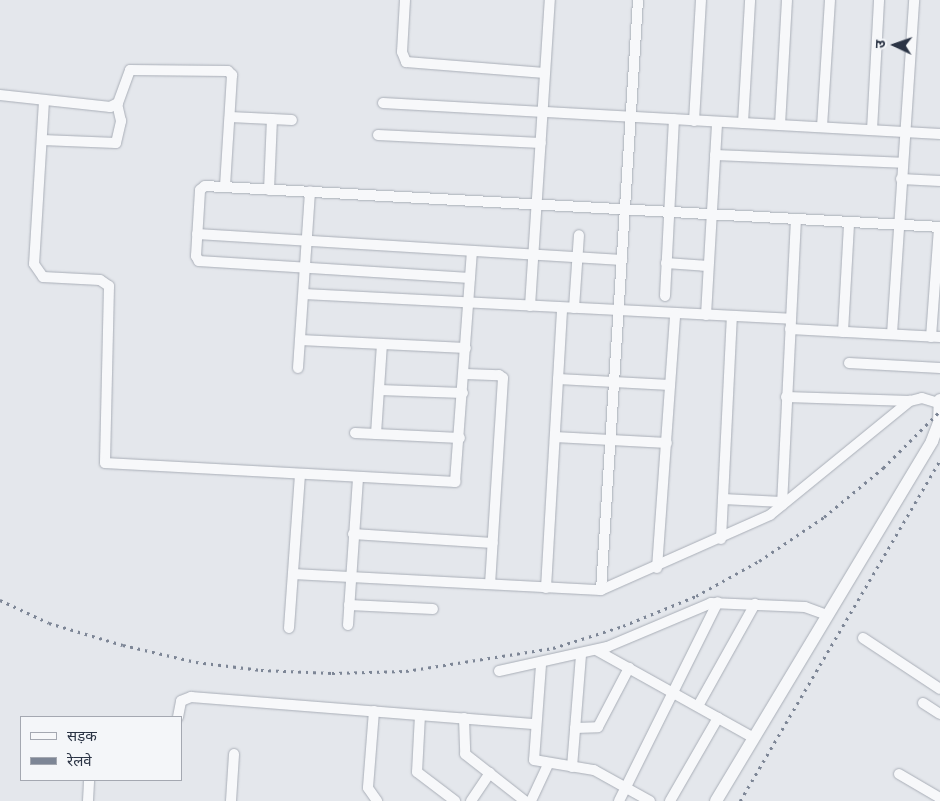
<!DOCTYPE html>
<meta charset="utf-8">
<style>
body{margin:0}
#map{position:relative;width:940px;height:801px;overflow:hidden;background:#e4e7ec;font-family:Manrope,"Noto Sans Devanagari",sans-serif}
div>[style]{position:absolute}
.roads{filter:drop-shadow(0 0 1px #a9aeb7) drop-shadow(0 0 1px #a9aeb7)}
.minor>*{height:10px;margin:-5px;padding:0 5px;transform-origin:5px;border-radius:5px;background:#f7f8fa}
.tertiary>*{height:12px;margin:-6px;padding:0 6px;transform-origin:6px;border-radius:6px;background:#f7f8fa}
.rail>*{height:2.5px;margin-top:-1.25px;transform-origin:0;background:repeating-linear-gradient(90deg,#7d8696 0 2.5px,transparent 0 7.5px)}
span{translate:-50% -50%;white-space:nowrap;text-align:center;line-height:1.15;-webkit-text-stroke:5px #f4f6f9;paint-order:stroke}
.legend{position:absolute;left:20px;top:716px;width:162px;height:65px;box-sizing:border-box;background:#f4f6f9;border:1px solid #a4a8b1;margin:0;padding:6px 9px;list-style:none;font-size:15px;color:#2b3445}
.legend li{display:flex;align-items:center;gap:10px;height:25px}
.legend b{width:25px;border:1px solid #a4a8b1}
.north{position:absolute;left:870px;top:20px;width:50px;height:50px;-webkit-text-stroke:4px #f4f6f9;paint-order:stroke;rotate:273deg;font-size:14px;font-weight:700;line-height:20px;text-align:center;color:#2b3445}
.north::after{content:'';display:block;margin:auto;width:18px;height:22px;background:#2b3445;clip-path:polygon(50% 0,100% 100%,50% 72%,0 100%)}
</style>
<div id="map">
<div class="roads">
<div class="minor">
<div style="left:405px;top:0;width:52px;rotate:93.3deg"></div>
<div style="left:402px;top:52px;width:11px;rotate:68deg"></div>
<div style="left:406px;top:62px;width:139px;rotate:4.5deg"></div>
<div style="left:0;top:95px;width:111px;rotate:6.2deg"></div>
<div style="left:110px;top:107px;width:9px;rotate:-27deg"></div>
<div style="left:118px;top:103px;width:35px;rotate:-70deg"></div>
<div style="left:130px;top:70px;width:98px;rotate:0.6deg"></div>
<div style="left:228px;top:71px;width:6px;rotate:45deg"></div>
<div style="left:232px;top:75px;width:112px;rotate:93.6deg"></div>
<div style="left:44px;top:101px;width:163px;rotate:93.5deg"></div>
<div style="left:34px;top:264px;width:16px;rotate:55deg"></div>
<div style="left:43px;top:277px;width:57px;rotate:3deg"></div>
<div style="left:100px;top:280px;width:11px;rotate:34deg"></div>
<div style="left:109px;top:286px;width:177px;rotate:91.3deg"></div>
<div style="left:105px;top:463px;width:351px;rotate:3.1deg"></div>
<div style="left:455px;top:482px;width:231px;rotate:-85.8deg"></div>
<div style="left:383px;top:103px;width:558px;rotate:3.19deg"></div>
<div style="left:230px;top:117px;width:62px;rotate:2.8deg"></div>
<div style="left:694px;top:121px;width:121px;rotate:-86.7deg"></div>
<div style="left:743px;top:123px;width:123px;rotate:-86.7deg"></div>
<div style="left:780px;top:125px;width:125px;rotate:-86.8deg"></div>
<div style="left:822px;top:127px;width:127px;rotate:-86.4deg"></div>
<div style="left:872px;top:130px;width:130px;rotate:-86.9deg"></div>
<div style="left:378px;top:135px;width:163px;rotate:2.8deg"></div>
<div style="left:42px;top:140px;width:74px;rotate:2.3deg"></div>
<div style="left:116px;top:143px;width:23px;rotate:-77deg"></div>
<div style="left:121px;top:121px;width:17px;rotate:-103deg"></div>
<div style="left:715px;top:155px;width:187px;rotate:2.4deg"></div>
<div style="left:901px;top:179px;width:39px;rotate:3deg"></div>
<div style="left:269px;top:190px;width:71px;rotate:-87.6deg"></div>
<div style="left:197px;top:234px;width:426px;rotate:3.5deg"></div>
<div style="left:666px;top:263px;width:42px;rotate:4.1deg"></div>
<div style="left:470px;top:278px;width:272px;rotate:-176.4deg"></div>
<div style="left:199px;top:261px;width:6px;rotate:-121deg"></div>
<div style="left:196px;top:256px;width:66px;rotate:-86.5deg"></div>
<div style="left:200px;top:190px;width:6px;rotate:-39deg"></div>
<div style="left:205px;top:186px;width:736px;rotate:3.19deg"></div>
<div style="left:304px;top:294px;width:487px;rotate:2.9deg"></div>
<div style="left:665px;top:296px;width:177px;rotate:-87.1deg"></div>
<div style="left:530px;top:306px;width:307px;rotate:-86.3deg"></div>
<div style="left:574px;top:308px;width:73px;rotate:-86.1deg"></div>
<div style="left:706px;top:315px;width:193px;rotate:-86.7deg"></div>
<div style="left:790px;top:329px;width:150px;rotate:3.1deg"></div>
<div style="left:843px;top:332px;width:109px;rotate:-86.8deg"></div>
<div style="left:892px;top:334px;width:335px;rotate:-86.2deg"></div>
<div style="left:931px;top:337px;width:110px;rotate:-85.8deg"></div>
<div style="left:300px;top:340px;width:166px;rotate:2.8deg"></div>
<div style="left:849px;top:363px;width:91px;rotate:3.1deg"></div>
<div style="left:298px;top:368px;width:177px;rotate:-86.1deg"></div>
<div style="left:465px;top:374px;width:34px;rotate:2deg"></div>
<div style="left:499px;top:375px;width:5px;rotate:37deg"></div>
<div style="left:503px;top:378px;width:206px;rotate:93.6deg"></div>
<div style="left:558px;top:379px;width:112px;rotate:3.1deg"></div>
<div style="left:379px;top:390px;width:84px;rotate:2deg"></div>
<div style="left:786px;top:397px;width:124px;rotate:1.8deg"></div>
<div style="left:355px;top:433px;width:105px;rotate:2.7deg"></div>
<div style="left:376px;top:434px;width:90px;rotate:-86.2deg"></div>
<div style="left:555px;top:437px;width:112px;rotate:3.1deg"></div>
<div style="left:723px;top:499px;width:59px;rotate:2.9deg"></div>
<div style="left:782px;top:505px;width:286px;rotate:-87.2deg"></div>
<div style="left:353px;top:534px;width:140px;rotate:3.7deg"></div>
<div style="left:721px;top:539px;width:222px;rotate:-87.2deg"></div>
<div style="left:657px;top:568px;width:255px;rotate:-85.9deg"></div>
<div style="left:293px;top:574px;width:308px;rotate:3deg"></div>
<div style="left:601px;top:590px;width:185px;rotate:-23.9deg"></div>
<div style="left:770px;top:515px;width:181px;rotate:-39.2deg"></div>
<div style="left:910px;top:401px;width:12px;rotate:-14deg"></div>
<div style="left:922px;top:398px;width:17px;rotate:17deg"></div>
<div style="left:546px;top:588px;width:280px;rotate:-86.7deg"></div>
<div style="left:601px;top:590px;width:591px;rotate:-86.41deg"></div>
<div style="left:349px;top:605px;width:84px;rotate:2.7deg"></div>
<div style="left:348px;top:625px;width:147px;rotate:-86.1deg"></div>
<div style="left:289px;top:628px;width:154px;rotate:-85.9deg"></div>
<div style="left:863px;top:638px;width:92px;rotate:33.5deg"></div>
<div style="left:596px;top:650px;width:181px;rotate:29.1deg"></div>
<div style="left:541px;top:665px;width:95px;rotate:94.2deg"></div>
<div style="left:534px;top:760px;width:61px;rotate:9.5deg"></div>
<div style="left:594px;top:770px;width:64px;rotate:29deg"></div>
<div style="left:499px;top:671px;width:111px;rotate:-12.5deg"></div>
<div style="left:607px;top:647px;width:113px;rotate:-22.9deg"></div>
<div style="left:711px;top:603px;width:94px;rotate:2.4deg"></div>
<div style="left:805px;top:607px;width:23px;rotate:20deg"></div>
<div style="left:923px;top:703px;width:20px;rotate:33deg"></div>
<div style="left:698px;top:706px;width:117px;rotate:-60.8deg"></div>
<div style="left:374px;top:711px;width:77px;rotate:94.5deg"></div>
<div style="left:368px;top:788px;width:16px;rotate:55deg"></div>
<div style="left:420px;top:715px;width:57px;rotate:93deg"></div>
<div style="left:417px;top:772px;width:48px;rotate:37.3deg"></div>
<div style="left:178px;top:717px;width:16px;rotate:-79deg"></div>
<div style="left:181px;top:701px;width:11px;rotate:-22deg"></div>
<div style="left:191px;top:697px;width:346px;rotate:4.5deg"></div>
<div style="left:464px;top:718px;width:36px;rotate:88deg"></div>
<div style="left:465px;top:754px;width:76px;rotate:38.1deg"></div>
<div style="left:575px;top:728px;width:23px;rotate:-2deg"></div>
<div style="left:598px;top:727px;width:67px;rotate:-62.3deg"></div>
<div style="left:572px;top:767px;width:113px;rotate:-85.4deg"></div>
<div style="left:899px;top:774px;width:48px;rotate:30.3deg"></div>
<div style="left:88px;top:801px;width:21px;rotate:-87deg"></div>
<div style="left:231px;top:801px;width:47px;rotate:-86.3deg"></div>
<div style="left:471px;top:801px;width:34px;rotate:-56deg"></div>
<div style="left:531px;top:801px;width:40px;rotate:-65deg"></div>
<div style="left:619px;top:801px;width:222px;rotate:-63.6deg"></div>
<div style="left:670px;top:801px;width:96px;rotate:-60deg"></div>
</div>
<div class="tertiary">
<div style="left:716px;top:801px;width:420px;rotate:-59deg"></div>
<div style="left:932px;top:441px;width:19px;rotate:-69deg"></div>
<div style="left:939px;top:423px;width:23px;rotate:-88deg"></div>
</div>
</div>
<div class="rail">
<div style="left:0;top:600px;width:54px;rotate:25.1deg"></div>
<div style="left:49px;top:623px;width:77px;rotate:16.6deg"></div>
<div style="left:123px;top:645px;width:75px;rotate:13.1deg"></div>
<div style="left:196px;top:662px;width:65px;rotate:7deg"></div>
<div style="left:261px;top:670px;width:71px;rotate:2.4deg"></div>
<div style="left:332px;top:673px;width:74px;rotate:-1.5deg"></div>
<div style="left:406px;top:671px;width:149px;rotate:-8.9deg"></div>
<div style="left:553px;top:648px;width:73px;rotate:-17.4deg"></div>
<div style="left:623px;top:626px;width:79px;rotate:-22.3deg"></div>
<div style="left:696px;top:596px;width:72px;rotate:-29.1deg"></div>
<div style="left:759px;top:561px;width:78px;rotate:-34.1deg"></div>
<div style="left:824px;top:517px;width:77px;rotate:-39.7deg"></div>
<div style="left:883px;top:468px;width:81px;rotate:-45deg"></div>
<div style="left:740px;top:801px;width:395px;rotate:-59.6deg"></div>
</div>
<ul class="legend">
<li><b style="height:6px;background:#f7f8fa"></b>सड़क</li>
<li><b style="height:6px;background:#7d8696"></b>रेलवे</li>
</ul>
<div class="north">उ</div>
</div>
